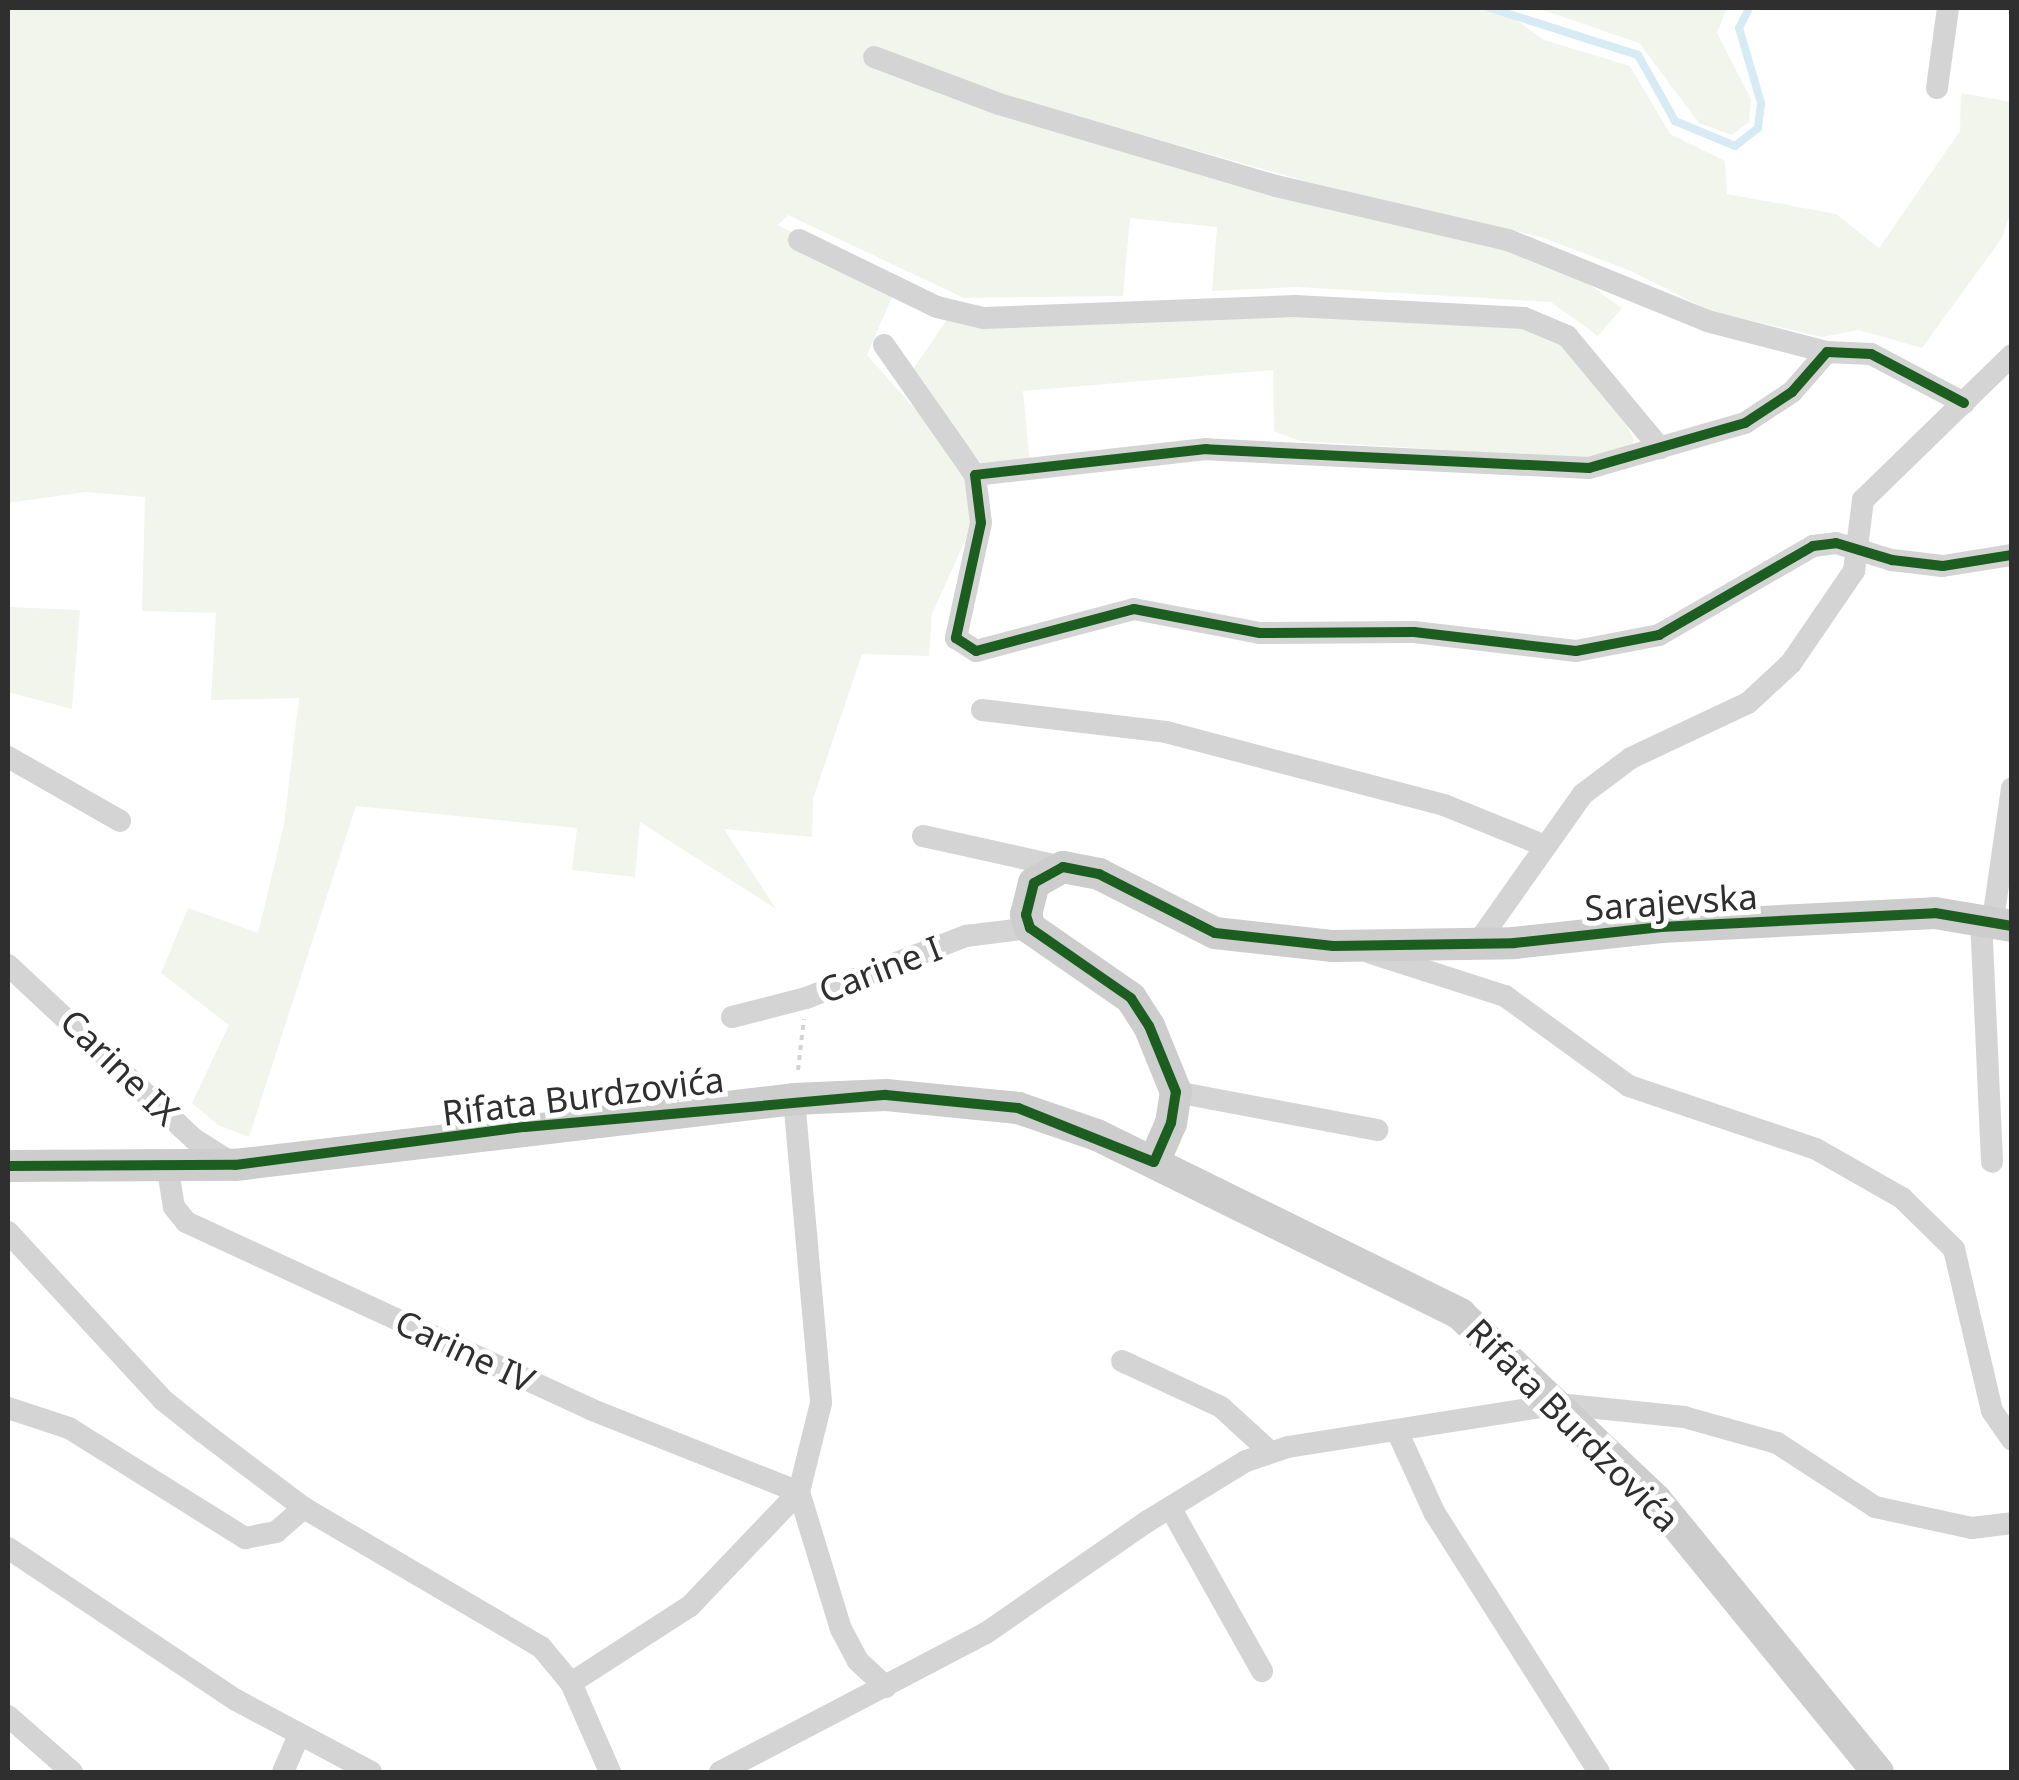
<!DOCTYPE html>
<meta charset="utf-8">
<style>
body{margin:0}
#map{position:relative;width:2019px;height:1780px;overflow:hidden;background:#fff;font-family:"Noto Sans",sans-serif}
div>[style]{position:absolute}
.green>*{inset:0;background:#f2f5ec}
.stream>*{height:8px;margin:-4px;padding:0 4px;transform-origin:4px;border-radius:4px;background:#d7ebf4}
.path>*{height:4px;margin-top:-2px;transform-origin:0;background:repeating-linear-gradient(90deg,#d4d4d4 0 5px,transparent 0 10px)}
.street>*{height:22px;margin:-11px;padding:0 11px;transform-origin:11px;border-radius:11px;background:#d4d4d4}
.secondary>*{height:32px;margin:-16px;padding:0 16px;transform-origin:16px;border-radius:16px;background:#cdcdcd}
.cycleway>*{height:10px;margin:-5px;padding:0 5px;transform-origin:5px;border-radius:5px;background:#1b5e20}
span{translate:-50% -50%;white-space:nowrap;text-align:center;line-height:1.15;-webkit-text-stroke:10px #fff;paint-order:stroke}
.street-label{font-size:35px;color:#2f2f2f}
.frame{position:absolute;inset:0;border:10px solid #2f2f2f;pointer-events:none}
</style>
<div id="map">
<div class="green">
<div style="clip-path:polygon(8px 8px,1500px 8px,1544px 40px,1630px 66px,1670px 134px,1725px 161px,1727px 194px,1836px 214px,1879px 248px,1960px 131px,1961px 93px,2011px 102px,2011px 211px,2002px 238px,1922px 348px,1859px 330px,1822px 337px,1710px 311px,1631px 271px,1541px 237px,1312px 183px,1002px 95px,871px 46px,862px 59px,995px 111px,1551px 257px,1622px 308px,1598px 336px,1551px 302px,1297px 287px,1212px 291px,1217px 227px,1130px 218px,1123px 296px,964px 298px,788px 215px,778px 225px,896px 288px,867px 355px,974px 475px,972px 525px,932px 614px,929px 656px,862px 654px,813px 799px,812px 837px,724px 829px,776px 909px,640px 822px,635px 877px,572px 870px,577px 828px,356px 806px,249px 1137px,218px 1125px,192px 1103px,229px 1025px,161px 973px,188px 908px,258px 933px,284px 825px,299px 698px,211px 700px,216px 613px,142px 611px,145px 497px,85px 492px,8px 503px)"></div>
<div style="clip-path:polygon(1537px 8px,1727px 8px,1717px 33px,1751px 99px,1749px 122px,1732px 135px,1699px 123px,1639px 43px)"></div>
<div style="clip-path:polygon(1298px 314px,1537px 329px,1561px 338px,1615px 399px,1634px 440px,1625px 455px,1596px 459px,1300px 441px,1274px 431px,1273px 370px,1023px 391px,1030px 465px,988px 471px,909px 375px,946px 321px)"></div>
<div style="clip-path:polygon(8px 607px,80px 610px,72px 709px,8px 692px)"></div>
</div>
<div class="stream">
<div style="left:1490px;top:8px;width:155px;rotate:17.6deg"></div>
<div style="left:1638px;top:55px;width:76px;rotate:60.7deg"></div>
<div style="left:1675px;top:121px;width:65px;rotate:22.6deg"></div>
<div style="left:1735px;top:146px;width:29px;rotate:-38deg"></div>
<div style="left:1758px;top:128px;width:25px;rotate:-83deg"></div>
<div style="left:1761px;top:103px;width:78px;rotate:-106.3deg"></div>
<div style="left:1739px;top:28px;width:22px;rotate:-63deg"></div>
</div>
<div class="path">
<div style="left:798px;top:1070px;width:51px;rotate:-83.3deg"></div>
</div>
<div class="street">
<div style="left:874px;top:57px;width:134px;rotate:20.6deg"></div>
<div style="left:999px;top:104px;width:289px;rotate:16.5deg"></div>
<div style="left:1276px;top:186px;width:238px;rotate:13.1deg"></div>
<div style="left:1508px;top:240px;width:215px;rotate:22.1deg"></div>
<div style="left:1707px;top:321px;width:124px;rotate:14.5deg"></div>
<div style="left:1937px;top:88px;width:81px;rotate:-82.2deg"></div>
<div style="left:799px;top:240px;width:153px;rotate:25.9deg"></div>
<div style="left:937px;top:307px;width:47px;rotate:13.4deg"></div>
<div style="left:983px;top:318px;width:312px;rotate:-2.2deg"></div>
<div style="left:1295px;top:306px;width:229px;rotate:3deg"></div>
<div style="left:1524px;top:318px;width:47px;rotate:22.7deg"></div>
<div style="left:1567px;top:336px;width:146px;rotate:50.3deg"></div>
<div style="left:884px;top:345px;width:159px;rotate:55deg"></div>
<div style="left:1964px;top:403px;width:105px;rotate:-152.2deg"></div>
<div style="left:1871px;top:354px;width:44px;rotate:-177.4deg"></div>
<div style="left:1827px;top:352px;width:53px;rotate:131.2deg"></div>
<div style="left:1792px;top:392px;width:56px;rotate:146.6deg"></div>
<div style="left:1745px;top:423px;width:162px;rotate:163.9deg"></div>
<div style="left:1589px;top:468px;width:383px;rotate:-177.2deg"></div>
<div style="left:1206px;top:449px;width:232px;rotate:173.6deg"></div>
<div style="left:975px;top:475px;width:48px;rotate:82.9deg"></div>
<div style="left:981px;top:523px;width:118px;rotate:102.3deg"></div>
<div style="left:956px;top:638px;width:24px;rotate:33deg"></div>
<div style="left:976px;top:651px;width:163px;rotate:-14.9deg"></div>
<div style="left:1134px;top:609px;width:128px;rotate:10.8deg"></div>
<div style="left:1260px;top:633px;width:154px;rotate:-0.4deg"></div>
<div style="left:1414px;top:632px;width:163px;rotate:6.7deg"></div>
<div style="left:1576px;top:651px;width:85px;rotate:-10.9deg"></div>
<div style="left:1659px;top:635px;width:178px;rotate:-30deg"></div>
<div style="left:1813px;top:546px;width:23px;rotate:-7deg"></div>
<div style="left:1836px;top:543px;width:59px;rotate:16.9deg"></div>
<div style="left:1892px;top:560px;width:51px;rotate:6.7deg"></div>
<div style="left:1943px;top:566px;width:70px;rotate:-9.1deg"></div>
<div style="left:982px;top:710px;width:185px;rotate:6.8deg"></div>
<div style="left:1166px;top:732px;width:287px;rotate:14.7deg"></div>
<div style="left:1444px;top:805px;width:107px;rotate:22deg"></div>
<div style="left:8px;top:757px;width:129px;rotate:29.7deg"></div>
<div style="left:923px;top:836px;width:143px;rotate:12.5deg"></div>
<div style="left:1981px;top:919px;width:243px;rotate:87.4deg"></div>
<div style="left:1993px;top:920px;width:133px;rotate:-81.8deg"></div>
<div style="left:1476px;top:945px;width:185px;rotate:-54.7deg"></div>
<div style="left:1583px;top:794px;width:60px;rotate:-36.9deg"></div>
<div style="left:1631px;top:758px;width:129px;rotate:-25.2deg"></div>
<div style="left:1748px;top:703px;width:59px;rotate:-42.9deg"></div>
<div style="left:1791px;top:663px;width:112px;rotate:-55.6deg"></div>
<div style="left:1854px;top:571px;width:72px;rotate:-82.8deg"></div>
<div style="left:1863px;top:500px;width:208px;rotate:-44.2deg"></div>
<div style="left:1371px;top:953px;width:141px;rotate:17.8deg"></div>
<div style="left:1505px;top:996px;width:153px;rotate:36deg"></div>
<div style="left:1629px;top:1086px;width:197px;rotate:18.6deg"></div>
<div style="left:1816px;top:1149px;width:99px;rotate:29.7deg"></div>
<div style="left:1902px;top:1198px;width:73px;rotate:44.4deg"></div>
<div style="left:1954px;top:1249px;width:166px;rotate:76.8deg"></div>
<div style="left:1992px;top:1411px;width:35px;rotate:55deg"></div>
<div style="left:8px;top:965px;width:255px;rotate:43.1deg"></div>
<div style="left:194px;top:1139px;width:45px;rotate:32.3deg"></div>
<div style="left:732px;top:1017px;width:76px;rotate:-14.4deg"></div>
<div style="left:806px;top:998px;width:172px;rotate:-21.2deg"></div>
<div style="left:966px;top:936px;width:64px;rotate:-7.1deg"></div>
<div style="left:1176px;top:1092px;width:205px;rotate:10.7deg"></div>
<div style="left:794px;top:1099px;width:305px;rotate:84.9deg"></div>
<div style="left:821px;top:1403px;width:92px;rotate:103.9deg"></div>
<div style="left:799px;top:1492px;width:143px;rotate:73deg"></div>
<div style="left:841px;top:1629px;width:36px;rotate:62deg"></div>
<div style="left:858px;top:1661px;width:38px;rotate:43deg"></div>
<div style="left:168px;top:1170px;width:37px;rotate:81deg"></div>
<div style="left:174px;top:1207px;width:19px;rotate:51deg"></div>
<div style="left:186px;top:1222px;width:445px;rotate:24.8deg"></div>
<div style="left:590px;top:1409px;width:225px;rotate:21.7deg"></div>
<div style="left:799px;top:1492px;width:158px;rotate:133.7deg"></div>
<div style="left:690px;top:1606px;width:142px;rotate:147.1deg"></div>
<div style="left:8px;top:1232px;width:229px;rotate:47.3deg"></div>
<div style="left:163px;top:1400px;width:51px;rotate:38.7deg"></div>
<div style="left:203px;top:1432px;width:126px;rotate:37deg"></div>
<div style="left:304px;top:1508px;width:275px;rotate:30.4deg"></div>
<div style="left:541px;top:1647px;width:47px;rotate:50.2deg"></div>
<div style="left:571px;top:1683px;width:97px;rotate:66.3deg"></div>
<div style="left:1122px;top:1361px;width:109px;rotate:24.9deg"></div>
<div style="left:1221px;top:1407px;width:65px;rotate:42.5deg"></div>
<div style="left:8px;top:1408px;width:64px;rotate:18.2deg"></div>
<div style="left:69px;top:1428px;width:208px;rotate:32deg"></div>
<div style="left:245px;top:1538px;width:32px;rotate:-11deg"></div>
<div style="left:276px;top:1532px;width:37px;rotate:-41deg"></div>
<div style="left:1397px;top:1431px;width:89px;rotate:65.4deg"></div>
<div style="left:1434px;top:1512px;width:308px;rotate:57.6deg"></div>
<div style="left:1171px;top:1509px;width:186px;rotate:60.7deg"></div>
<div style="left:8px;top:1548px;width:274px;rotate:33.7deg"></div>
<div style="left:236px;top:1700px;width:153px;rotate:28.1deg"></div>
<div style="left:8px;top:1716px;width:85px;rotate:41.2deg"></div>
<div style="left:283px;top:1772px;width:40px;rotate:-66.6deg"></div>
<div style="left:720px;top:1772px;width:300px;rotate:-27.6deg"></div>
<div style="left:986px;top:1633px;width:197px;rotate:-34.7deg"></div>
<div style="left:1148px;top:1521px;width:115px;rotate:-31.5deg"></div>
<div style="left:1246px;top:1461px;width:44px;rotate:-18.4deg"></div>
<div style="left:1288px;top:1447px;width:273px;rotate:-9deg"></div>
<div style="left:1558px;top:1404px;width:127px;rotate:5.9deg"></div>
<div style="left:1684px;top:1417px;width:97px;rotate:15.6deg"></div>
<div style="left:1777px;top:1443px;width:117px;rotate:33.1deg"></div>
<div style="left:1875px;top:1507px;width:99px;rotate:12.2deg"></div>
<div style="left:1972px;top:1528px;width:40px;rotate:-7.1deg"></div>
</div>
<div class="secondary">
<div style="left:1154px;top:1162px;width:43px;rotate:-66.4deg"></div>
<div style="left:1171px;top:1123px;width:31px;rotate:-81deg"></div>
<div style="left:1176px;top:1092px;width:71px;rotate:-112.2deg"></div>
<div style="left:1149px;top:1026px;width:33px;rotate:-123deg"></div>
<div style="left:1131px;top:998px;width:123px;rotate:-145.3deg"></div>
<div style="left:1030px;top:928px;width:14px;rotate:-107deg"></div>
<div style="left:1026px;top:915px;width:33px;rotate:-76deg"></div>
<div style="left:1034px;top:883px;width:33px;rotate:-29deg"></div>
<div style="left:1063px;top:867px;width:37px;rotate:11deg"></div>
<div style="left:1099px;top:874px;width:130px;rotate:27deg"></div>
<div style="left:1215px;top:933px;width:119px;rotate:6.3deg"></div>
<div style="left:1333px;top:946px;width:181px;rotate:-0.9deg"></div>
<div style="left:1514px;top:943px;width:148px;rotate:-6.2deg"></div>
<div style="left:1661px;top:927px;width:274px;rotate:-2.9deg"></div>
<div style="left:1935px;top:913px;width:78px;rotate:9.6deg"></div>
<div style="left:8px;top:1166px;width:227px;rotate:-0.3deg"></div>
<div style="left:235px;top:1165px;width:563px;rotate:-6.73deg"></div>
<div style="left:794px;top:1099px;width:92px;rotate:-2.5deg"></div>
<div style="left:886px;top:1095px;width:133px;rotate:5.6deg"></div>
<div style="left:1018px;top:1108px;width:83px;rotate:18.9deg"></div>
<div style="left:1097px;top:1135px;width:405px;rotate:26.2deg"></div>
<div style="left:1460px;top:1314px;width:270px;rotate:43.5deg"></div>
<div style="left:1656px;top:1500px;width:351px;rotate:50.8deg"></div>
</div>
<div class="cycleway">
<div style="left:1964px;top:403px;width:105px;rotate:-152.2deg"></div>
<div style="left:1871px;top:354px;width:44px;rotate:-177.4deg"></div>
<div style="left:1827px;top:352px;width:53px;rotate:131.2deg"></div>
<div style="left:1792px;top:392px;width:56px;rotate:146.6deg"></div>
<div style="left:1745px;top:423px;width:162px;rotate:163.9deg"></div>
<div style="left:1589px;top:468px;width:383px;rotate:-177.2deg"></div>
<div style="left:1206px;top:449px;width:232px;rotate:173.6deg"></div>
<div style="left:975px;top:475px;width:48px;rotate:82.9deg"></div>
<div style="left:981px;top:523px;width:118px;rotate:102.3deg"></div>
<div style="left:956px;top:638px;width:24px;rotate:33deg"></div>
<div style="left:976px;top:651px;width:163px;rotate:-14.9deg"></div>
<div style="left:1134px;top:609px;width:128px;rotate:10.8deg"></div>
<div style="left:1260px;top:633px;width:154px;rotate:-0.4deg"></div>
<div style="left:1414px;top:632px;width:163px;rotate:6.7deg"></div>
<div style="left:1576px;top:651px;width:85px;rotate:-10.9deg"></div>
<div style="left:1659px;top:635px;width:178px;rotate:-30deg"></div>
<div style="left:1813px;top:546px;width:23px;rotate:-7deg"></div>
<div style="left:1836px;top:543px;width:59px;rotate:16.9deg"></div>
<div style="left:1892px;top:560px;width:51px;rotate:6.7deg"></div>
<div style="left:1943px;top:566px;width:70px;rotate:-9.1deg"></div>
<div style="left:8px;top:1166px;width:227px;rotate:-0.3deg"></div>
<div style="left:235px;top:1165px;width:292px;rotate:-7.5deg"></div>
<div style="left:525px;top:1127px;width:362px;rotate:-5.1deg"></div>
<div style="left:886px;top:1095px;width:133px;rotate:5.6deg"></div>
<div style="left:1018px;top:1108px;width:146px;rotate:21.7deg"></div>
<div style="left:1154px;top:1162px;width:43px;rotate:-66.4deg"></div>
<div style="left:1171px;top:1123px;width:31px;rotate:-81deg"></div>
<div style="left:1176px;top:1092px;width:71px;rotate:-112.2deg"></div>
<div style="left:1149px;top:1026px;width:33px;rotate:-123deg"></div>
<div style="left:1131px;top:998px;width:123px;rotate:-145.3deg"></div>
<div style="left:1030px;top:928px;width:14px;rotate:-107deg"></div>
<div style="left:1026px;top:915px;width:33px;rotate:-76deg"></div>
<div style="left:1034px;top:883px;width:33px;rotate:-29deg"></div>
<div style="left:1063px;top:867px;width:37px;rotate:11deg"></div>
<div style="left:1099px;top:874px;width:130px;rotate:27deg"></div>
<div style="left:1215px;top:933px;width:119px;rotate:6.3deg"></div>
<div style="left:1333px;top:946px;width:181px;rotate:-0.9deg"></div>
<div style="left:1514px;top:943px;width:148px;rotate:-6.2deg"></div>
<div style="left:1661px;top:927px;width:274px;rotate:-2.9deg"></div>
<div style="left:1935px;top:913px;width:78px;rotate:9.6deg"></div>
</div>
<div class="street-label">
<span style="left:1671px;top:902px;rotate:-4deg">Sarajevska</span>
<span style="left:880px;top:969px;rotate:-21deg">Carine I</span>
<span style="left:120px;top:1067px;rotate:44deg">Carine IX</span>
<span style="left:583px;top:1096px;rotate:-7deg">Rifata Burdzovića</span>
<span style="left:465px;top:1351px;rotate:25deg">Carine IV</span>
<span style="left:1573px;top:1425px;rotate:45deg">Rifata Burdzovića</span>
</div>
<div class="frame"></div>
</div>
